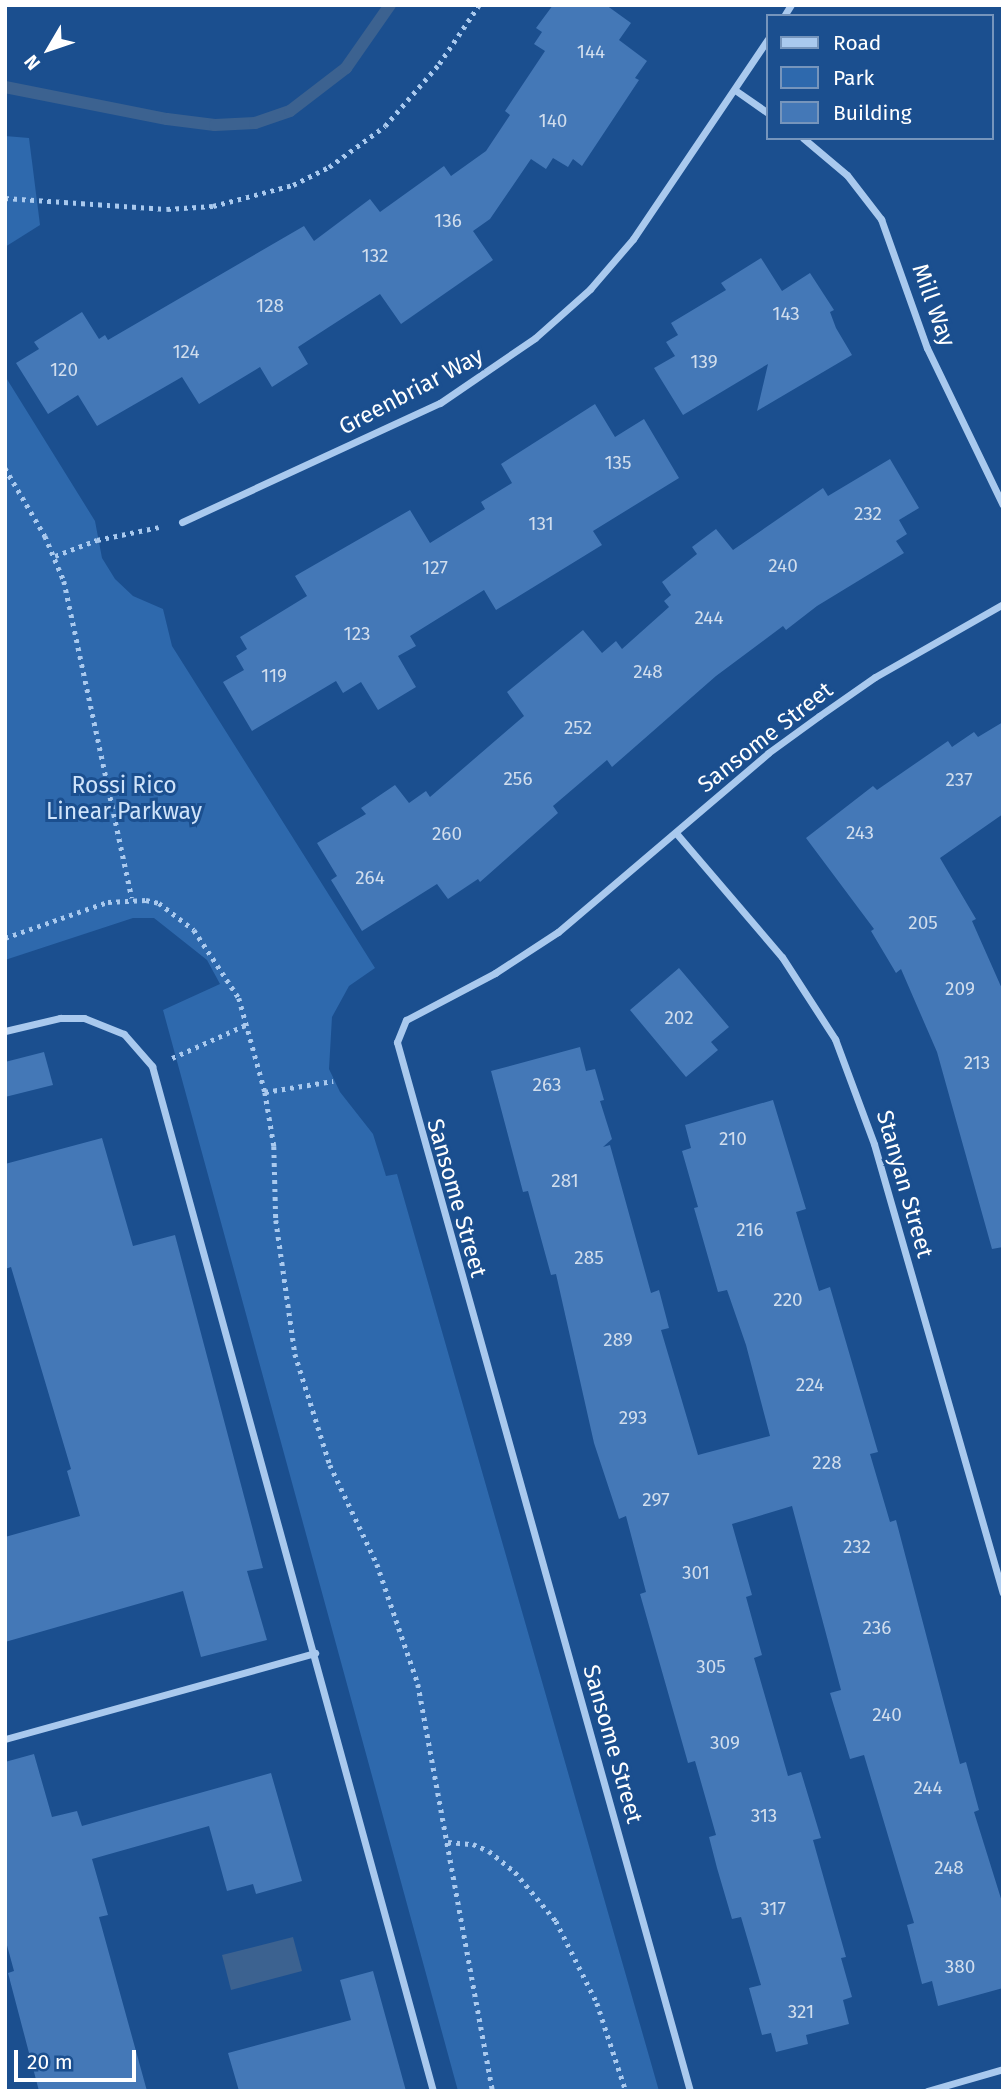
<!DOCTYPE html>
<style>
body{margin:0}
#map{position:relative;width:1008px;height:2096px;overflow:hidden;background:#1b4f8f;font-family:"Fira Sans",sans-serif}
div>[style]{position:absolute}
.green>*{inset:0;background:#2e69ad}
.water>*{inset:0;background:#3c6290}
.stream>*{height:12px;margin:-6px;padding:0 6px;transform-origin:6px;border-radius:6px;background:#3c6290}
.building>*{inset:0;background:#4478b7}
.path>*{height:4.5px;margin-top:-2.25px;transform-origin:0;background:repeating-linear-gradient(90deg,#a9c9ee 0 3.5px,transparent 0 8.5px)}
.street>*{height:7px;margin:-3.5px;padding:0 3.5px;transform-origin:3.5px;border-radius:3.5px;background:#a9c9ee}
span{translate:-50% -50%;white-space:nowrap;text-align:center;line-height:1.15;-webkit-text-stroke:6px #1b4f8f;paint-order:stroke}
.number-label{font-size:19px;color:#d0dded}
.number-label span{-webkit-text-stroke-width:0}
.street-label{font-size:23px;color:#fff}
.park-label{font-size:23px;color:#cfe3fa}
.frame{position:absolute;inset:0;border:7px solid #fff;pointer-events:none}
.legend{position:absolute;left:766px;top:14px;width:228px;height:126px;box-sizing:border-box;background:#1b4f8f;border:2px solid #7695bc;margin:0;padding:9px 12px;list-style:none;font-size:21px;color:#fff}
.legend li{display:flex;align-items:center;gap:14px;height:35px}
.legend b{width:35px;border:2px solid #7695bc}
.north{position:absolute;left:14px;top:14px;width:70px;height:70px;-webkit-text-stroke:5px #1b4f8f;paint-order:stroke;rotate:231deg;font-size:19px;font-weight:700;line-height:28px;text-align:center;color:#fff}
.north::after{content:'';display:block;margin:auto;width:24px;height:32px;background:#fff;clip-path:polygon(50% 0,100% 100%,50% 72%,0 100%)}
.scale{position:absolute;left:14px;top:2050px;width:122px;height:32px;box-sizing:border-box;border:4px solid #fff;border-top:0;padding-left:9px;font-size:21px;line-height:24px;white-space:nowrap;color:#fff;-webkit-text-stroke:5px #1b4f8f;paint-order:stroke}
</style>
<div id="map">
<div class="green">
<div style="clip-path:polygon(5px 136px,29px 138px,40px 225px,5px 247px)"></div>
<div style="clip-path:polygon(5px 376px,95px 521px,102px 558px,115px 579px,133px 596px,163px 609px,172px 646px,375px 968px,349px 986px,332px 1017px,329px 1069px,340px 1092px,373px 1134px,386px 1176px,397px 1174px,659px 2091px,458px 2091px,163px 1010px,220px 984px,207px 960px,154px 918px,133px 918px,5px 960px)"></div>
</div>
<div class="water">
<div style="clip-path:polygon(293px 1937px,302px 1971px,231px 1990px,222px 1955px)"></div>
</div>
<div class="stream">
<div style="left:5px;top:87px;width:165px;rotate:11.2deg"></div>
<div style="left:167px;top:119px;width:48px;rotate:7.1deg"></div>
<div style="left:215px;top:125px;width:40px;rotate:-2.9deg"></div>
<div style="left:255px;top:123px;width:37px;rotate:-19deg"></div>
<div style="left:290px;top:111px;width:71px;rotate:-37.5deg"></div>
<div style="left:346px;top:68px;width:77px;rotate:-55.1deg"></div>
</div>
<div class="building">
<div style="clip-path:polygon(553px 5px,606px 5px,631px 23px,619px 40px,647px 61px,635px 78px,639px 80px,582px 166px,573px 159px,568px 167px,553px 158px,546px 169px,531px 159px,490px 219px,473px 231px,493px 260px,401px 324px,380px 294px,298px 347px,308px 364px,272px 387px,260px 367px,199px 404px,182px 377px,97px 426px,78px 395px,48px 414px,16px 363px,39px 349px,34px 342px,82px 312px,99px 339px,105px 335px,108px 340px,304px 226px,314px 241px,370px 199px,380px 212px,444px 166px,451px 176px,486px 151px,510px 115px,505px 111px,545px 51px,534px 44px,542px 32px,536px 28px)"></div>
<div style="clip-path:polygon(761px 258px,782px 291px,810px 273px,834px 310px,830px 312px,836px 328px,852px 355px,757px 411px,768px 364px,683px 415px,654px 368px,675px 356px,666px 342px,678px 335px,671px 323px,726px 290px,721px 283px)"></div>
<div style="clip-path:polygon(595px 404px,615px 437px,644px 419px,679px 478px,593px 531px,602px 545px,496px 610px,484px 590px,410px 636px,416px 646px,398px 656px,416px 687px,378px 710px,361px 682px,343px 693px,336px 681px,252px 731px,223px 682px,244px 670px,236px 656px,247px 649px,240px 637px,307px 596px,295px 576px,410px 510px,430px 543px,485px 509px,481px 502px,512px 483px,501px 464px)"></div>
<div style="clip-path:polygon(890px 459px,919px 508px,899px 520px,907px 534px,896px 541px,904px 553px,817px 606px,786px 630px,783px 626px,716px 676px,612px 767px,607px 760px,553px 806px,558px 813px,480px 882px,478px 879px,448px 899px,437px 884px,362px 931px,331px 880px,337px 876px,317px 843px,366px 814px,361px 808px,395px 785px,409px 803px,426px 791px,430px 797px,524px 716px,507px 692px,583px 630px,602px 653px,616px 641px,622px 649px,669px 607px,664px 601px,671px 595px,662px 582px,697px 554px,692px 547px,716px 529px,733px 550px,823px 488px,828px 496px)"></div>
<div style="clip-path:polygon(1003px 722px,1003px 814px,940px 858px,976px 919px,972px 921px,1003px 991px,1003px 1247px,992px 1249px,937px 1052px,901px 969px,896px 973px,871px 931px,874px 929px,806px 838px,873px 786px,877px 790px,948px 741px,952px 747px,974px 732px,978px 737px)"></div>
<div style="clip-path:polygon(679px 968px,729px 1027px,711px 1042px,718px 1050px,686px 1077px,630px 1010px)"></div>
<div style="clip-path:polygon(580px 1047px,586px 1071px,595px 1069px,604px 1100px,600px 1101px,612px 1139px,603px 1147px,610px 1145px,651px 1293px,659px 1290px,669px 1328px,661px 1330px,698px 1455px,770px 1436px,746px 1345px,727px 1290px,718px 1292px,694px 1208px,698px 1207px,682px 1151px,691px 1148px,685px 1125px,773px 1100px,806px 1209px,796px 1212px,819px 1291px,830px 1287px,878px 1452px,870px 1454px,890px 1522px,896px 1520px,960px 1764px,966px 1762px,979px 1810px,974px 1812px,1003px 1905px,1003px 1988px,938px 2006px,932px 1981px,922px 1984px,907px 1925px,914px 1923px,864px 1755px,850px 1759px,830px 1693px,841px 1690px,792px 1506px,732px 1524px,752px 1595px,746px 1597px,762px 1655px,754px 1658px,788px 1776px,801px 1772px,821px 1838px,813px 1840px,846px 1957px,841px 1958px,852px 1997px,843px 2000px,849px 2024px,806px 2035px,808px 2044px,776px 2052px,771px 2033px,762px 2035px,749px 1988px,761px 1985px,741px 1917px,732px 1919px,717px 1868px,709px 1837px,716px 1835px,695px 1761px,688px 1763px,640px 1594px,646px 1592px,626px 1516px,619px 1519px,594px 1443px,556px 1274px,551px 1275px,528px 1191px,523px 1192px,491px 1071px)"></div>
<div style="clip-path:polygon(44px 1052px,53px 1085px,5px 1097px,5px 1062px)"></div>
<div style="clip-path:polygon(102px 1138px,133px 1246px,175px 1235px,263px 1568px,247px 1571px,267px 1640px,201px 1657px,183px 1591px,5px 1642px,5px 1537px,80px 1516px,67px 1471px,71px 1469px,11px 1267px,5px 1269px,5px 1164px)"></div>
<div style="clip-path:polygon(34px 1754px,52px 1817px,77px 1811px,82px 1826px,271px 1773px,302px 1881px,256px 1894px,253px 1884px,227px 1891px,209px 1826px,92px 1859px,108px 1915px,99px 1917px,147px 2091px,39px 2091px,8px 1973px,14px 1971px,5px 1938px,5px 1762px)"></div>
<div style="clip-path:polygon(373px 1971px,406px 2091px,239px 2091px,228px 2053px,351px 2020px,340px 1980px)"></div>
</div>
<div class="path">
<div style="left:5px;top:198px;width:162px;rotate:3.9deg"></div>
<div style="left:167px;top:209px;width:46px;rotate:-3.7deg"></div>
<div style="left:213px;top:206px;width:83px;rotate:-14.7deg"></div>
<div style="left:293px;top:185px;width:40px;rotate:-26.6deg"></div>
<div style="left:329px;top:167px;width:69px;rotate:-36.2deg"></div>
<div style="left:385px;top:126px;width:82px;rotate:-48.9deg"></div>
<div style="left:439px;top:64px;width:71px;rotate:-55.9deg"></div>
<div style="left:5px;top:468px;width:79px;rotate:59.5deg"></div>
<div style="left:45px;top:536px;width:49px;rotate:67.1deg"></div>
<div style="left:64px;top:581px;width:324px;rotate:77.9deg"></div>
<div style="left:55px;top:556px;width:45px;rotate:-20.9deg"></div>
<div style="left:97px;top:540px;width:63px;rotate:-11.8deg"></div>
<div style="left:5px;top:938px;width:109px;rotate:-19.3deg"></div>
<div style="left:108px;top:902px;width:38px;rotate:-3deg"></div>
<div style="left:146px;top:900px;width:13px;rotate:13deg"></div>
<div style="left:159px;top:903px;width:44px;rotate:37.6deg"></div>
<div style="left:194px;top:930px;width:82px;rotate:56.5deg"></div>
<div style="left:239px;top:998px;width:98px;rotate:74.5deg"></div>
<div style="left:265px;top:1092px;width:55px;rotate:80.5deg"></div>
<div style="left:274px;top:1146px;width:74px;rotate:88.5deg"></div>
<div style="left:276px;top:1220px;width:135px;rotate:81.9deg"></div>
<div style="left:295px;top:1354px;width:116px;rotate:72.5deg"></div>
<div style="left:330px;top:1465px;width:110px;rotate:64.6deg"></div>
<div style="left:377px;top:1564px;width:127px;rotate:71.1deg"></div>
<div style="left:418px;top:1684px;width:414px;rotate:79.6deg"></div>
<div style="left:172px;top:1058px;width:83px;rotate:-24.1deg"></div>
<div style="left:265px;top:1092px;width:69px;rotate:-9.2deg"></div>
<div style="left:448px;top:1842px;width:25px;rotate:5deg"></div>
<div style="left:473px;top:1844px;width:17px;rotate:24deg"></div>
<div style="left:489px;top:1851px;width:33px;rotate:39deg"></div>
<div style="left:515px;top:1872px;width:64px;rotate:50.1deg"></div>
<div style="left:556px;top:1921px;width:92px;rotate:63.4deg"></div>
<div style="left:597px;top:2003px;width:93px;rotate:71.8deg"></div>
</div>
<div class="street">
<div style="left:784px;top:16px;width:13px;rotate:-58deg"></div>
<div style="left:735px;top:90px;width:40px;rotate:34.9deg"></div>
<div style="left:803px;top:138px;width:57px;rotate:40.1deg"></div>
<div style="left:847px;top:175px;width:56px;rotate:52.3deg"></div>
<div style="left:881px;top:219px;width:137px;rotate:70.4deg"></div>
<div style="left:927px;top:348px;width:174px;rotate:64.2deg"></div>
<div style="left:182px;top:522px;width:284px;rotate:-24.8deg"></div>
<div style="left:440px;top:403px;width:115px;rotate:-34.4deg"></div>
<div style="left:535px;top:338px;width:74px;rotate:-41.7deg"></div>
<div style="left:590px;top:289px;width:66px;rotate:-49.3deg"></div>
<div style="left:633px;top:239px;width:241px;rotate:-56deg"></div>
<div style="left:676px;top:833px;width:163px;rotate:49.5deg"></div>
<div style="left:782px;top:957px;width:98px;rotate:57.1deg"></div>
<div style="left:835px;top:1039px;width:112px;rotate:69.6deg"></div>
<div style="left:874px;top:1144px;width:467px;rotate:74deg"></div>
<div style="left:5px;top:1031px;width:57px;rotate:-13.3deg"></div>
<div style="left:60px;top:1018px;width:24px"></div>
<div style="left:84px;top:1018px;width:43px;rotate:21.8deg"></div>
<div style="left:124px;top:1034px;width:43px;rotate:48.8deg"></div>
<div style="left:152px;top:1066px;width:1063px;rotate:74.67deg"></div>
<div style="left:5px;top:1739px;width:322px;rotate:-15.5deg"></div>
<div style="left:690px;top:2091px;width:1089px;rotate:-105.61deg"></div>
<div style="left:397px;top:1042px;width:24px;rotate:-68deg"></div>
<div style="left:406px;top:1020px;width:101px;rotate:-27.8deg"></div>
<div style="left:495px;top:973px;width:75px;rotate:-33.1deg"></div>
<div style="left:558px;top:932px;width:276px;rotate:-40.4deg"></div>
<div style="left:768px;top:753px;width:63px;rotate:-36deg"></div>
<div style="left:819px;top:716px;width:68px;rotate:-34.9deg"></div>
<div style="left:875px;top:677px;width:147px;rotate:-29.7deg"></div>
<div style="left:927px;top:2091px;width:79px;rotate:-16.1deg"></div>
</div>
<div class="number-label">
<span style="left:591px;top:52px">144</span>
<span style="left:553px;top:121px">140</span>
<span style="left:448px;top:221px">136</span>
<span style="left:375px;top:256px">132</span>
<span style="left:270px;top:306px">128</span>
<span style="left:786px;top:314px">143</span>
<span style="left:186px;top:352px">124</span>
<span style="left:704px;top:362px">139</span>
<span style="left:64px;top:370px">120</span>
<span style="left:618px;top:463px">135</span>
<span style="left:868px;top:514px">232</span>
<span style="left:541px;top:524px">131</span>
<span style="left:783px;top:566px">240</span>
<span style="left:435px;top:568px">127</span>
<span style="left:709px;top:618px">244</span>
<span style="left:357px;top:634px">123</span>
<span style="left:648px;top:672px">248</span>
<span style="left:274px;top:676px">119</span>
<span style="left:578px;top:728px">252</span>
<span style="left:518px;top:779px">256</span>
<span style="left:959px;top:780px">237</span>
<span style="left:860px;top:833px">243</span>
<span style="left:447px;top:834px">260</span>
<span style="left:370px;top:878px">264</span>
<span style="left:923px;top:923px">205</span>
<span style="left:960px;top:989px">209</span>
<span style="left:679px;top:1018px">202</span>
<span style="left:977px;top:1063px">213</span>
<span style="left:547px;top:1085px">263</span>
<span style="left:733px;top:1139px">210</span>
<span style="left:565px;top:1181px">281</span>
<span style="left:750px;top:1230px">216</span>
<span style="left:589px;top:1258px">285</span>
<span style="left:788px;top:1300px">220</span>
<span style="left:618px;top:1340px">289</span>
<span style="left:810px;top:1385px">224</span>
<span style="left:633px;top:1418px">293</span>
<span style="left:827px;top:1463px">228</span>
<span style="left:656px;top:1500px">297</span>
<span style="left:857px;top:1547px">232</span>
<span style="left:696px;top:1573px">301</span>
<span style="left:877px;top:1628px">236</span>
<span style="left:711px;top:1667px">305</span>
<span style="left:887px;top:1715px">240</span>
<span style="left:725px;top:1743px">309</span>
<span style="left:928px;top:1788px">244</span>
<span style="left:764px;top:1816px">313</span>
<span style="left:949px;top:1868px">248</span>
<span style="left:773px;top:1909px">317</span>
<span style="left:960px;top:1967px">380</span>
<span style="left:801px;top:2012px">321</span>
</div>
<div class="street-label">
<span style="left:934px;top:305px;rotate:70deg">Mill Way</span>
<span style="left:411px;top:391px;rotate:-28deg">Greenbriar Way</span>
<span style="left:765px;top:737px;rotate:-38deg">Sansome Street</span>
<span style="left:905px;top:1184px;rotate:74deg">Stanyan Street</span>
<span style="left:457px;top:1198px;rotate:74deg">Sansome Street</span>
<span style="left:613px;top:1744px;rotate:74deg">Sansome Street</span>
</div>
<div class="park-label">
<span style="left:124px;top:798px">Rossi Rico<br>Linear Parkway</span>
</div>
<div class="frame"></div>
<ul class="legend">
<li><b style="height:9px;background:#a9c9ee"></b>Road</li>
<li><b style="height:19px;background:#2e69ad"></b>Park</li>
<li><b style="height:19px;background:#4478b7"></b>Building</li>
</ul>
<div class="north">N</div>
<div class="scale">20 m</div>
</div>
